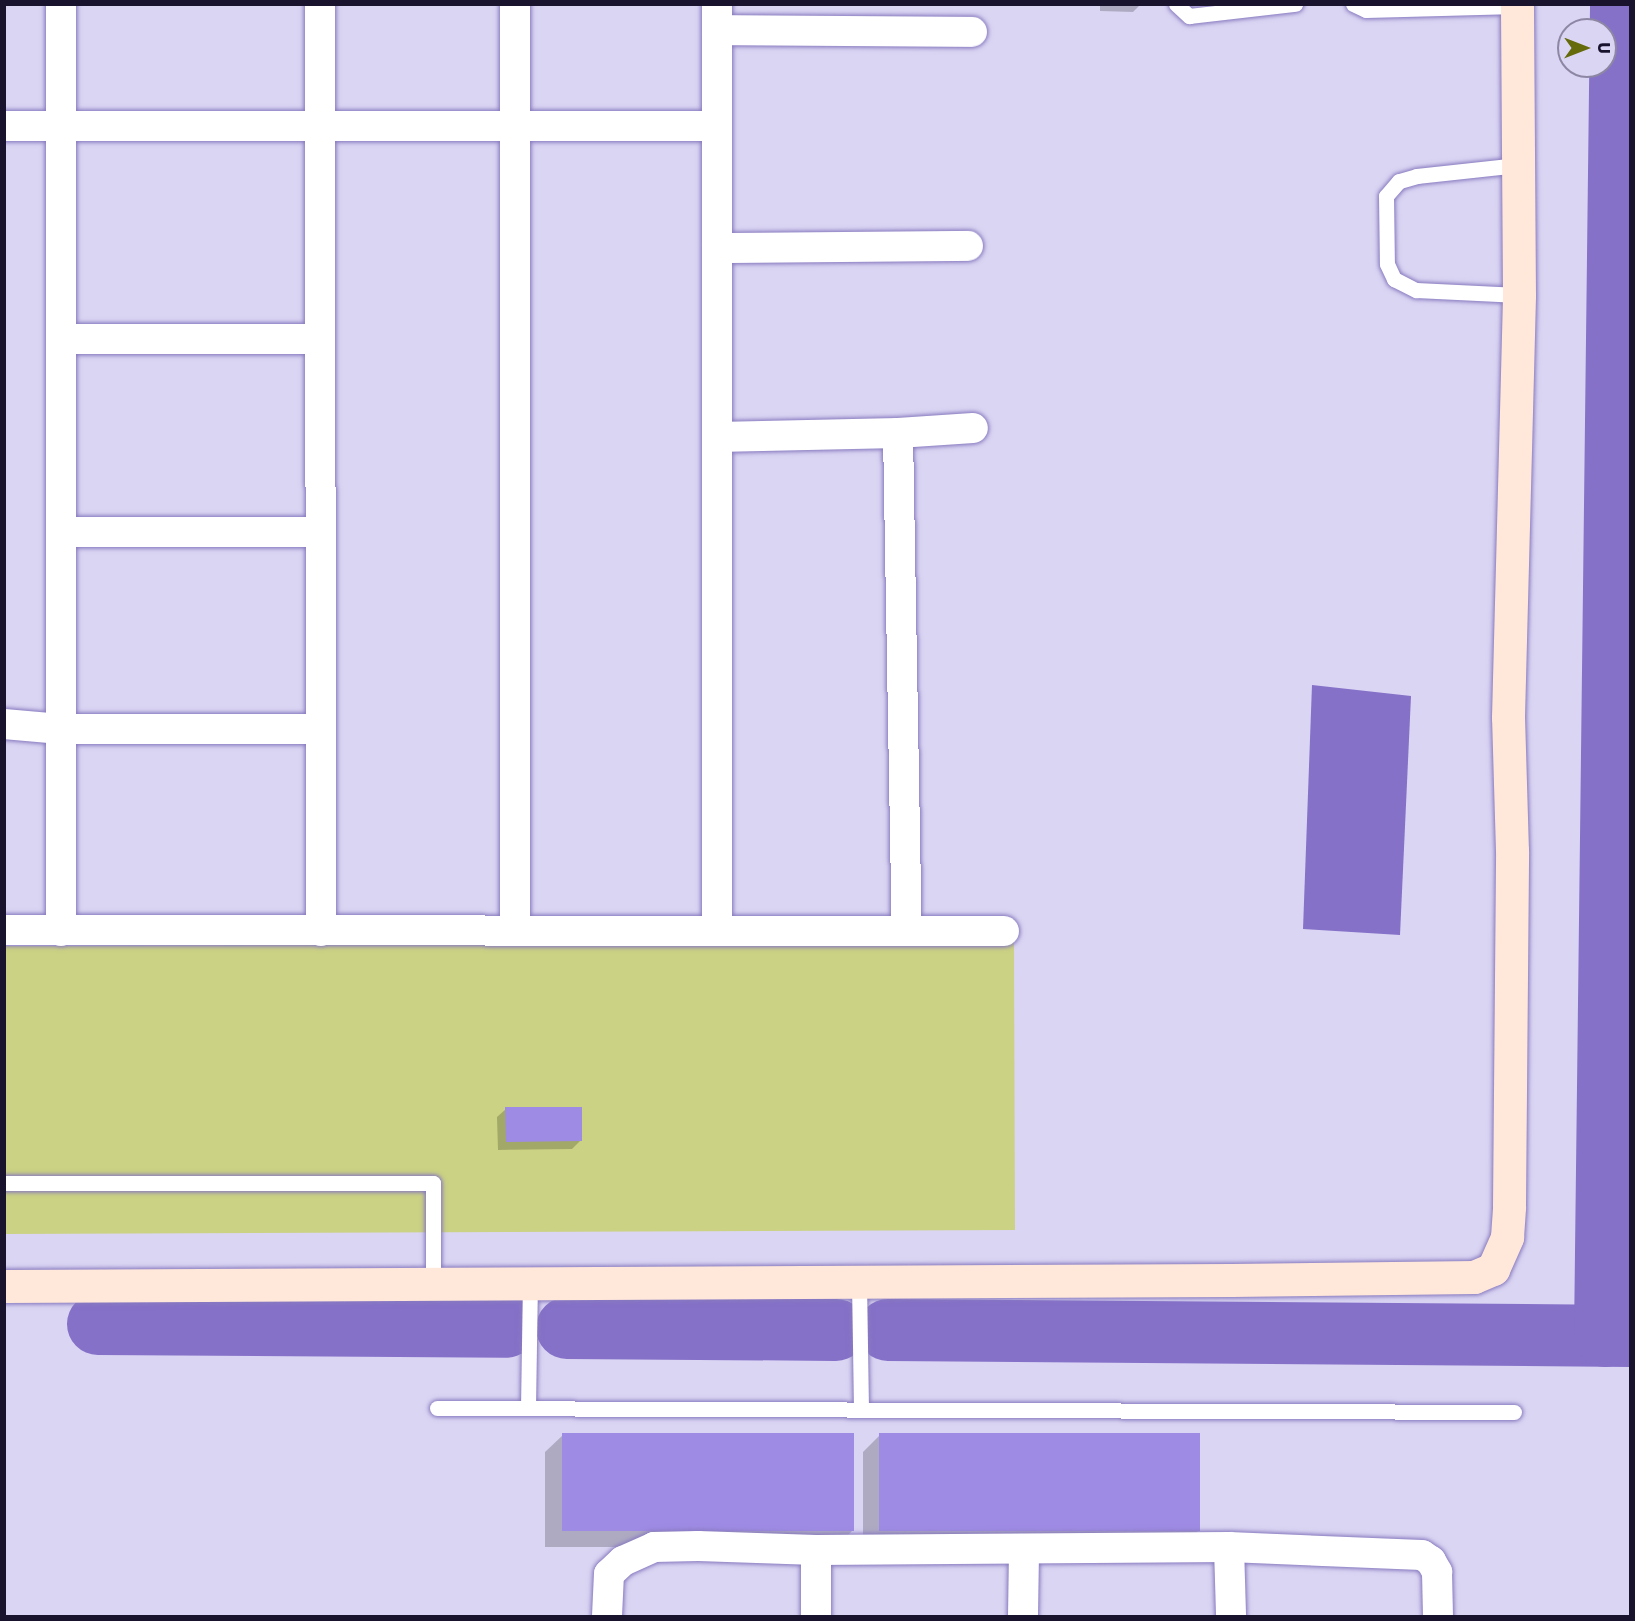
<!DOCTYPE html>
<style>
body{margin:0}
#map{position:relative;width:1635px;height:1621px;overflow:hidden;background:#dad5f3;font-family:Rubik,sans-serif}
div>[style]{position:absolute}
.green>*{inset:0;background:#cbd283}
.water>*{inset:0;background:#8571c8}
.shadow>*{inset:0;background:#0003}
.river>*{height:62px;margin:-31px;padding:0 31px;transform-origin:31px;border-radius:31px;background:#8571c8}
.building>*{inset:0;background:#9e8be4}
.roads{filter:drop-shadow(0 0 2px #887abf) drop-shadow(0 0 2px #887abf)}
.lane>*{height:15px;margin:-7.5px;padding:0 7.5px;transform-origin:7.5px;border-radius:7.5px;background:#fff}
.street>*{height:30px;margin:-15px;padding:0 15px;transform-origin:15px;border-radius:15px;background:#fff}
.secondary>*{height:33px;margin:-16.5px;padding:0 16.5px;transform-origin:16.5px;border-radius:16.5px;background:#ffe8da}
span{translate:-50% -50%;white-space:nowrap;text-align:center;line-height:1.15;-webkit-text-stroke:4.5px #dad5f3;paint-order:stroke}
.frame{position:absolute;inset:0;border:6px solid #19132d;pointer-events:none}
.north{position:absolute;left:1557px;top:18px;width:60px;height:60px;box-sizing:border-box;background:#dad5f3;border:2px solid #8d87a4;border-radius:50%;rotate:90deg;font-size:16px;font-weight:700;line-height:24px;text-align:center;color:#19132d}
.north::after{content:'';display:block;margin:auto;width:21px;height:27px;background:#656a0b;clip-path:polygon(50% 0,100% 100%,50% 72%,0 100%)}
</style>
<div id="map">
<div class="green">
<div style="clip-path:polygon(1014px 942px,1015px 1230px,5px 1234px,5px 946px)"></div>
</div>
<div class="water">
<div style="clip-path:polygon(1312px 685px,1411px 696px,1400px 935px,1303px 929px)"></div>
<div style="clip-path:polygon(1630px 1166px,1630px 1245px,1620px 1239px,1577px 1239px,1577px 1172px)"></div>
</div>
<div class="shadow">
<div style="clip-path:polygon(1100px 4px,1141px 4px,1133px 12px,1100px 11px)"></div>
<div style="clip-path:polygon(506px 1109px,580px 1141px,572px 1149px,498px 1150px,497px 1117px)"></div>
<div style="clip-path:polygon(563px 1435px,853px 1530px,836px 1547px,545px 1547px,545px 1452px)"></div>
<div style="clip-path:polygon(880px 1435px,1199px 1530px,1181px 1547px,863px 1547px,863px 1452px)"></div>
</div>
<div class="river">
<div style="left:98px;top:1324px;width:408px;rotate:0.4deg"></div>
<div style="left:567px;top:1328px;width:269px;rotate:0.4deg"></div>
<div style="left:888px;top:1330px;width:742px;rotate:0.46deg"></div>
<div style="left:1605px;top:1336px;width:1332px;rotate:-89.31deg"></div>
</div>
<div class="building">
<div style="clip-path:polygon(505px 1107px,582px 1107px,582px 1141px,506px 1142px)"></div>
<div style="clip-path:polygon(562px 1433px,854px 1433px,854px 1531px,562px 1531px)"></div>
<div style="clip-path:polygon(879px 1433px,1200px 1433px,1200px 1531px,879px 1531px)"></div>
</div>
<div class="roads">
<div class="lane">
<div style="left:1176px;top:4px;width:18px;rotate:43deg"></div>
<div style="left:1189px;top:16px;width:107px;rotate:-6.5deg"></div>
<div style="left:1353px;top:4px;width:14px;rotate:25deg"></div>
<div style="left:1366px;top:10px;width:151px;rotate:-1.5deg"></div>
<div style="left:1518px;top:165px;width:102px;rotate:173.8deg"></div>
<div style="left:1417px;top:176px;width:19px;rotate:164deg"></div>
<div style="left:1399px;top:181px;width:20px;rotate:131deg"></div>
<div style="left:1386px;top:196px;width:68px;rotate:89.2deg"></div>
<div style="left:1387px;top:264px;width:17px;rotate:65deg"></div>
<div style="left:1394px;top:279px;width:25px;rotate:27deg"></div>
<div style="left:1416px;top:290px;width:103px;rotate:2.8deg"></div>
<div style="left:4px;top:1183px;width:429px"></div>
<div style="left:433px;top:1183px;width:100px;rotate:90deg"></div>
<div style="left:859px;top:1282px;width:127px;rotate:89.1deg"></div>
<div style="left:437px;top:1408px;width:1077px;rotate:0.21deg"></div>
<div style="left:528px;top:1408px;width:125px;rotate:-89.1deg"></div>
</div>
<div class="street">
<div style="left:61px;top:4px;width:927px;rotate:90deg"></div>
<div style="left:320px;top:4px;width:927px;rotate:89.94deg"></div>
<div style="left:515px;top:4px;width:927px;rotate:90deg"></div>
<div style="left:717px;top:4px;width:927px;rotate:90deg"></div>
<div style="left:717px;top:30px;width:255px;rotate:0.4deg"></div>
<div style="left:4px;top:126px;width:713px"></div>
<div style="left:717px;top:248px;width:251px;rotate:-0.5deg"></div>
<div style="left:61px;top:339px;width:259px"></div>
<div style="left:898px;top:433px;width:75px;rotate:-3.8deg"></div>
<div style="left:717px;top:437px;width:181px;rotate:-1.3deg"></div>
<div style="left:898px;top:433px;width:498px;rotate:89deg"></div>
<div style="left:61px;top:532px;width:260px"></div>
<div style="left:4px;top:724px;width:57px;rotate:5deg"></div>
<div style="left:61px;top:729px;width:260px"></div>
<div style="left:4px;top:930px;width:1000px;rotate:0.06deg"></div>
<div style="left:1229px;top:1547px;width:69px;rotate:88.3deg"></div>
<div style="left:816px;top:1550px;width:66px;rotate:90deg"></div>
<div style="left:607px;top:1616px;width:42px;rotate:-87.3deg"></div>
<div style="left:609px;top:1574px;width:19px;rotate:-43deg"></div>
<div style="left:623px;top:1561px;width:34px;rotate:-24deg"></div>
<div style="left:654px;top:1547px;width:44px;rotate:-1.3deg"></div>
<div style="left:698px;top:1546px;width:118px;rotate:1.9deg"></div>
<div style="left:816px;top:1550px;width:413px;rotate:-0.4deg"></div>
<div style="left:1229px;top:1547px;width:193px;rotate:2.4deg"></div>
<div style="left:1422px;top:1555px;width:11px;rotate:34deg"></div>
<div style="left:1431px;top:1561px;width:13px;rotate:61deg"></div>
<div style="left:1437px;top:1572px;width:44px;rotate:88.7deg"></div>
<div style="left:1023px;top:1616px;width:67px;rotate:-89.1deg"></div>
</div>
<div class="secondary">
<div style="left:4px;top:1286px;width:1227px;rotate:-0.28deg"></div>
<div style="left:1231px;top:1280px;width:243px;rotate:-0.7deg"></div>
<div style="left:1474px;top:1277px;width:21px;rotate:-23deg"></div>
<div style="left:1493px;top:1269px;width:35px;rotate:-66deg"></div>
<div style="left:1507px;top:1237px;width:31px;rotate:-86deg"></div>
<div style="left:1509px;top:1206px;width:355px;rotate:-89.5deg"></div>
<div style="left:1512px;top:851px;width:134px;rotate:-91.7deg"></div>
<div style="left:1508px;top:717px;width:422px;rotate:-88.5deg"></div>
<div style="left:1519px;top:295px;width:291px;rotate:-90.4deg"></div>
</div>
</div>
<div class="frame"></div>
<div class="north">U</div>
</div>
